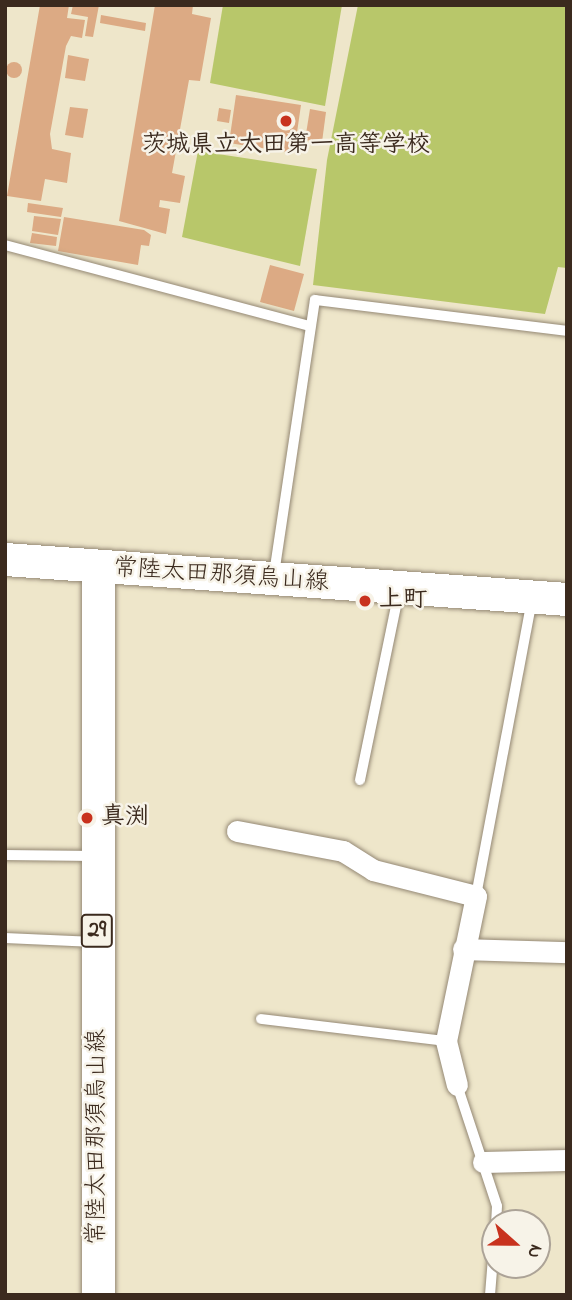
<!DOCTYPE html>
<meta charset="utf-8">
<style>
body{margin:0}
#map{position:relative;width:572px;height:1300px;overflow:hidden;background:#eee6ca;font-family:"Indie Flower","Klee One",sans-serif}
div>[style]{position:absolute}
.green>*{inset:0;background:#b8c76a}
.building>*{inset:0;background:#dcaa84}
.round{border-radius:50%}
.roads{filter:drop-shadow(0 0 2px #948874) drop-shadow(0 0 2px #948874)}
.service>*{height:10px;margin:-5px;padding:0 5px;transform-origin:5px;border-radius:5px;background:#fff}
.minor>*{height:21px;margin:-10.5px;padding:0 10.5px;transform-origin:10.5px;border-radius:10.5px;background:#fff}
.primary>*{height:33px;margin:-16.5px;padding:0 16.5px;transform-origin:16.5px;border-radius:16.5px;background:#fff}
.dots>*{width:19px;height:19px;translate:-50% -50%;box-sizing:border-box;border:4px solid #f7f3e8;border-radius:50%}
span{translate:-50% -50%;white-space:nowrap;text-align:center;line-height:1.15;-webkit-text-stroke:5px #f7f3e8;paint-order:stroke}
.shield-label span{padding:2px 5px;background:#f7f3e8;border:2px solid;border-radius:5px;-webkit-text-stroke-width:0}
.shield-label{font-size:23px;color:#3b2a1e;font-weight:700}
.poi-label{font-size:24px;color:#3b2a1e;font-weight:700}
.left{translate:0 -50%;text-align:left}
.street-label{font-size:24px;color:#3b2a1e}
.frame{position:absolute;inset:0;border:7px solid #3b2a1e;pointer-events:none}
.north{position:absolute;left:481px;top:1209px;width:70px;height:70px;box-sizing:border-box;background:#f7f3e8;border:2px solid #aca397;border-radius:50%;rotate:111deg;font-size:19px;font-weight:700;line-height:28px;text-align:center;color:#3b2a1e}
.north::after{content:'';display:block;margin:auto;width:24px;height:32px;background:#c8321e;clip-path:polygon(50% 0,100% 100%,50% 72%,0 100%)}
</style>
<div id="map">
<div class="green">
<div style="clip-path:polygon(223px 5px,342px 5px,325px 106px,210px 83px)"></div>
<div style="clip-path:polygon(358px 5px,567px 5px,567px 268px,558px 267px,545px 314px,313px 285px,327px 160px)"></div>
<div style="clip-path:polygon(198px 151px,317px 169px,300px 266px,182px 237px)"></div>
</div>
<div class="building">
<div style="clip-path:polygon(40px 5px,69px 5px,67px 18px,85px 20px,82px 38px,71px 36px,66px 46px,50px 134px,52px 149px,71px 153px,67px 183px,45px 179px,41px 201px,7px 196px)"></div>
<div style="clip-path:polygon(73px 5px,99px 5px,93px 37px,85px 36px,88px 17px,71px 14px)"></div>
<div style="clip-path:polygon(155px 5px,193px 5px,192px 14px,211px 18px,200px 81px,189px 80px,172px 173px,185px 176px,180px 203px,160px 200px,159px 207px,170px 209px,166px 234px,119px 221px)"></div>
<div style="clip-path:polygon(101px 15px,146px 23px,145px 31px,100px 23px)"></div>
<div style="clip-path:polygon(68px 55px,89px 59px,85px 81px,65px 78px)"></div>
<div class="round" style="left:6px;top:62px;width:16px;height:16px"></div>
<div style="clip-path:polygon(236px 95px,301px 105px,294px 153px,229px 143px)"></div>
<div style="clip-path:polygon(70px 107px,88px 109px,83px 138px,65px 135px)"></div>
<div style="clip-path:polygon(219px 108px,231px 110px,229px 123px,217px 121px)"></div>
<div style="clip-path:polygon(310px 109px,326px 112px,322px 142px,305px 140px)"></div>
<div style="clip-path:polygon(28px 203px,63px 208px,61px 217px,27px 212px)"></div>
<div style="clip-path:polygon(34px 216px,61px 219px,58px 235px,32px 231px)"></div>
<div style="clip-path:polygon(64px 217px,144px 230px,151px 235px,149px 246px,141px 245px,138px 265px,58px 251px)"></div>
<div style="clip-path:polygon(32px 233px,57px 237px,56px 246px,30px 243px)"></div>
<div style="clip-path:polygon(270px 265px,304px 274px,294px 311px,260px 302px)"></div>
</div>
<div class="roads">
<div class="service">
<div style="left:5px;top:245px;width:316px;rotate:14.9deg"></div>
<div style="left:274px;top:574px;width:277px;rotate:-81.5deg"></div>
<div style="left:315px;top:300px;width:254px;rotate:7deg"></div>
<div style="left:360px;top:780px;width:192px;rotate:-78.3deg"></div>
<div style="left:5px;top:855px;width:89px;rotate:0.6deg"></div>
<div style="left:476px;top:896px;width:301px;rotate:-79.3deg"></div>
<div style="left:5px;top:938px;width:90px;rotate:2.5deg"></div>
<div style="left:261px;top:1019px;width:186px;rotate:6.8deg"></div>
<div style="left:457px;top:1085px;width:127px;rotate:71.7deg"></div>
<div style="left:497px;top:1206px;width:17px;rotate:93deg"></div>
<div style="left:490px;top:1295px;width:62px;rotate:-85.4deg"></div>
</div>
<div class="minor">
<div style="left:237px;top:831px;width:108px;rotate:10.7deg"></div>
<div style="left:343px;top:851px;width:36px;rotate:32deg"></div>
<div style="left:373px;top:870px;width:106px;rotate:14.2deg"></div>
<div style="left:476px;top:896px;width:148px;rotate:101.7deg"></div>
<div style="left:446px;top:1041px;width:45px;rotate:76deg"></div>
<div style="left:463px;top:949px;width:104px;rotate:1.7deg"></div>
<div style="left:483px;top:1162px;width:84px;rotate:-1.4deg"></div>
</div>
<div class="primary">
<div style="left:5px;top:559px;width:563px;rotate:4.07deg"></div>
<div style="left:98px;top:1295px;width:727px;rotate:-90deg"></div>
</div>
</div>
<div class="dots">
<div style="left:286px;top:121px;background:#c8321e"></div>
<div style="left:365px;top:601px;background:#c8321e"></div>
<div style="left:87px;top:818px;background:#c8321e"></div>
</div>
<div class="shield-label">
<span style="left:97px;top:931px">29</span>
</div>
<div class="poi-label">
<span style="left:286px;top:146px">茨城県立太田第一高等学校</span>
<span class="left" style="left:379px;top:601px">上町</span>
<span class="left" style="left:101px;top:818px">真渕</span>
</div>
<div class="street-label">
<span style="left:221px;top:576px;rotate:4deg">常陸太田那須烏山線</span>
<span style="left:98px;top:1137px;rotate:-90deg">常陸太田那須烏山線</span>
</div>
<div class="frame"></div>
<div class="north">N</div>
</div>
